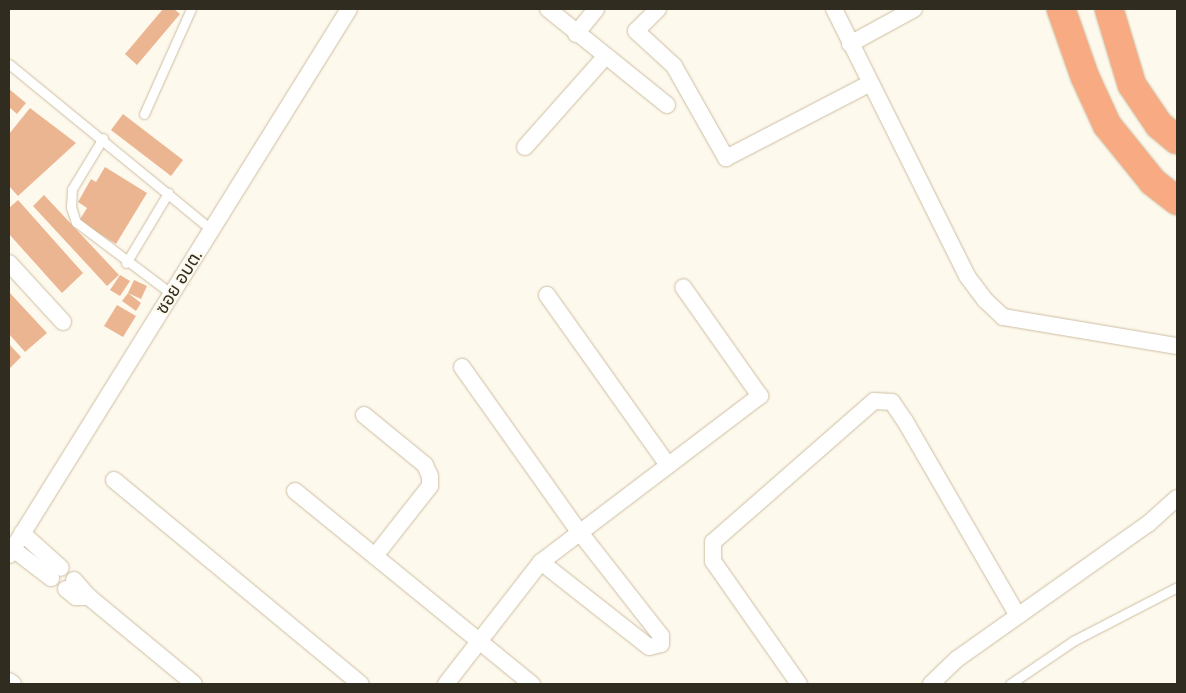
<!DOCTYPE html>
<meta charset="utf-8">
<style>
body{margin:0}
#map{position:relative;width:1186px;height:693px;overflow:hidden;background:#fef9ed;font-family:"Zilla Slab","Noto Sans Thai",serif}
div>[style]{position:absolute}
.building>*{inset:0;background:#ecb592}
.roads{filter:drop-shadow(0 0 1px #ccbea1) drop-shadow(0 0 1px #ccbea1)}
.lane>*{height:9px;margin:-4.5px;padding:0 4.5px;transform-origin:4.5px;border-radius:4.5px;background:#fff}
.street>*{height:16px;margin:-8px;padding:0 8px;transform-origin:8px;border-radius:8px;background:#fff}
.highway>*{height:28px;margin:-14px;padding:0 14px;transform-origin:14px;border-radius:14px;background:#f8aa83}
span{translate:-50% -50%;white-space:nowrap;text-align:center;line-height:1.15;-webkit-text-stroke:4px #fef9ed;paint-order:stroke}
.street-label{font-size:18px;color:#312c20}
.frame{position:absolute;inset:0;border:10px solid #312c20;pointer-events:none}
</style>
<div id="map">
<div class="building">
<div style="clip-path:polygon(163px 9px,174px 9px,180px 14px,137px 65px,125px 54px)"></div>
<div style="clip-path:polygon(9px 89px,26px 103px,17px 114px,9px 107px)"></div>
<div style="clip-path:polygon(30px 108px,76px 143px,18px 196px,9px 186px,9px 134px)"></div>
<div style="clip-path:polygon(123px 114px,183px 160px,171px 176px,111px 130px)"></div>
<div style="clip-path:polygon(105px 167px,147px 193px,116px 244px,79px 221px,87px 208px,78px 202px,91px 179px,96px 182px)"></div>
<div style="clip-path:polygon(44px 195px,119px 275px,107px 286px,33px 206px)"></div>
<div style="clip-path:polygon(18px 200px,83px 273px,62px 293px,9px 234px,9px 208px)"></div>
<div style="clip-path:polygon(120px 275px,130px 281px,120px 296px,110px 290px)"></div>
<div style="clip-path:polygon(134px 280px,147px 286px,141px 299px,128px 293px)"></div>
<div style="clip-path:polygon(9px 292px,47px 333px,25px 352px,9px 334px)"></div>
<div style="clip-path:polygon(128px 293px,141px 303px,136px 311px,122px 301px)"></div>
<div style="clip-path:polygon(117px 305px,136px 316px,123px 337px,104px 326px)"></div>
<div style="clip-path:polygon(9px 344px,21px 357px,9px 369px)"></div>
</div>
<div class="roads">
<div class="lane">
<div style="left:9px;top:64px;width:262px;rotate:39.3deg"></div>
<div style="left:144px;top:114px;width:115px;rotate:-65.9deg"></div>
<div style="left:103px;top:138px;width:60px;rotate:121.3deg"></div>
<div style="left:72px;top:189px;width:18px;rotate:93deg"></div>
<div style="left:71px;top:207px;width:16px;rotate:72deg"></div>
<div style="left:76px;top:222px;width:120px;rotate:36.9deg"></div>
<div style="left:126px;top:263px;width:82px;rotate:-59deg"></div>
<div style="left:1010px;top:684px;width:76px;rotate:-34.3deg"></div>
<div style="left:1073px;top:641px;width:117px;rotate:-27.4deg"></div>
</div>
<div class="street">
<div style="left:548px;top:9px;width:153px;rotate:38.9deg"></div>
<div style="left:658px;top:9px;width:31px;rotate:135deg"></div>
<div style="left:636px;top:31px;width:52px;rotate:42.6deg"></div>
<div style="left:674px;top:66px;width:106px;rotate:60.5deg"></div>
<div style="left:726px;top:158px;width:161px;rotate:-27.4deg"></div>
<div style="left:834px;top:9px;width:298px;rotate:63.5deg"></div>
<div style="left:967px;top:276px;width:30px;rotate:53deg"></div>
<div style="left:985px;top:300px;width:25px;rotate:43deg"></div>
<div style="left:1003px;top:317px;width:176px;rotate:9.5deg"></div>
<div style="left:576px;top:34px;width:32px;rotate:-51deg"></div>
<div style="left:850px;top:44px;width:73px;rotate:-28.7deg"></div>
<div style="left:525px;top:147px;width:120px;rotate:-48.4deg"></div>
<div style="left:9px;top:263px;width:80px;rotate:47.5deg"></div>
<div style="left:547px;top:295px;width:207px;rotate:54.6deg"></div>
<div style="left:462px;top:367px;width:200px;rotate:54.6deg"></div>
<div style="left:578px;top:530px;width:135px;rotate:51.9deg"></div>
<div style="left:661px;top:636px;width:8px;rotate:90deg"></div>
<div style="left:661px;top:644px;width:12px;rotate:166deg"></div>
<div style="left:649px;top:647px;width:137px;rotate:-141.8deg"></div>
<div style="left:364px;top:415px;width:79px;rotate:39.3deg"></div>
<div style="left:425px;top:465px;width:12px;rotate:66deg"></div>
<div style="left:430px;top:476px;width:10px;rotate:90deg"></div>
<div style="left:430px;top:486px;width:89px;rotate:128.2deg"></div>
<div style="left:114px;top:480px;width:320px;rotate:39.6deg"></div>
<div style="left:295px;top:491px;width:306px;rotate:39.2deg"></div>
<div style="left:22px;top:533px;width:52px;rotate:41.9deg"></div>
<div style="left:13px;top:549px;width:48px;rotate:37.3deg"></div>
<div style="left:9px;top:555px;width:643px;rotate:-58.09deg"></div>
<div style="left:74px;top:580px;width:23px;rotate:49deg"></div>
<div style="left:89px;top:597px;width:136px;rotate:39.6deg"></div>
<div style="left:66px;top:589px;width:13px;rotate:39deg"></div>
<div style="left:76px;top:597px;width:13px"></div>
<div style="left:9px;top:681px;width:5px;rotate:37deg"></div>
<div style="left:446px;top:684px;width:155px;rotate:-52.1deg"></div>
<div style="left:541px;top:562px;width:275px;rotate:-37.2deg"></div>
<div style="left:760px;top:396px;width:133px;rotate:-125.2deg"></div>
<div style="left:799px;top:684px;width:150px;rotate:-125deg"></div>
<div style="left:713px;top:561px;width:19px;rotate:-90deg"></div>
<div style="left:713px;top:542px;width:214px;rotate:-41.2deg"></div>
<div style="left:874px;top:401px;width:18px;rotate:3deg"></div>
<div style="left:892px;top:402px;width:23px;rotate:56deg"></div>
<div style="left:905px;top:421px;width:225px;rotate:59.9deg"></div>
<div style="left:931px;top:684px;width:36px;rotate:-44deg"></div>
<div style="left:957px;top:659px;width:234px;rotate:-35.3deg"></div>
<div style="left:1148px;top:524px;width:39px;rotate:-42deg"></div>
</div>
<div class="highway">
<div style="left:1061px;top:9px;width:72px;rotate:70.6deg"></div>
<div style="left:1085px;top:77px;width:53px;rotate:65.4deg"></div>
<div style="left:1107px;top:125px;width:73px;rotate:51.1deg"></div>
<div style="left:1153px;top:182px;width:31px;rotate:38deg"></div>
<div style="left:1109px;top:9px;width:79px;rotate:73.2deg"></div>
<div style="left:1132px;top:85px;width:48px;rotate:56deg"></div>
<div style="left:1159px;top:125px;width:23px;rotate:40deg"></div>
</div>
</div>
<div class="street-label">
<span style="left:179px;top:282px;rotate:-58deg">ซอย อบต.</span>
</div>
<div class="frame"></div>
</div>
